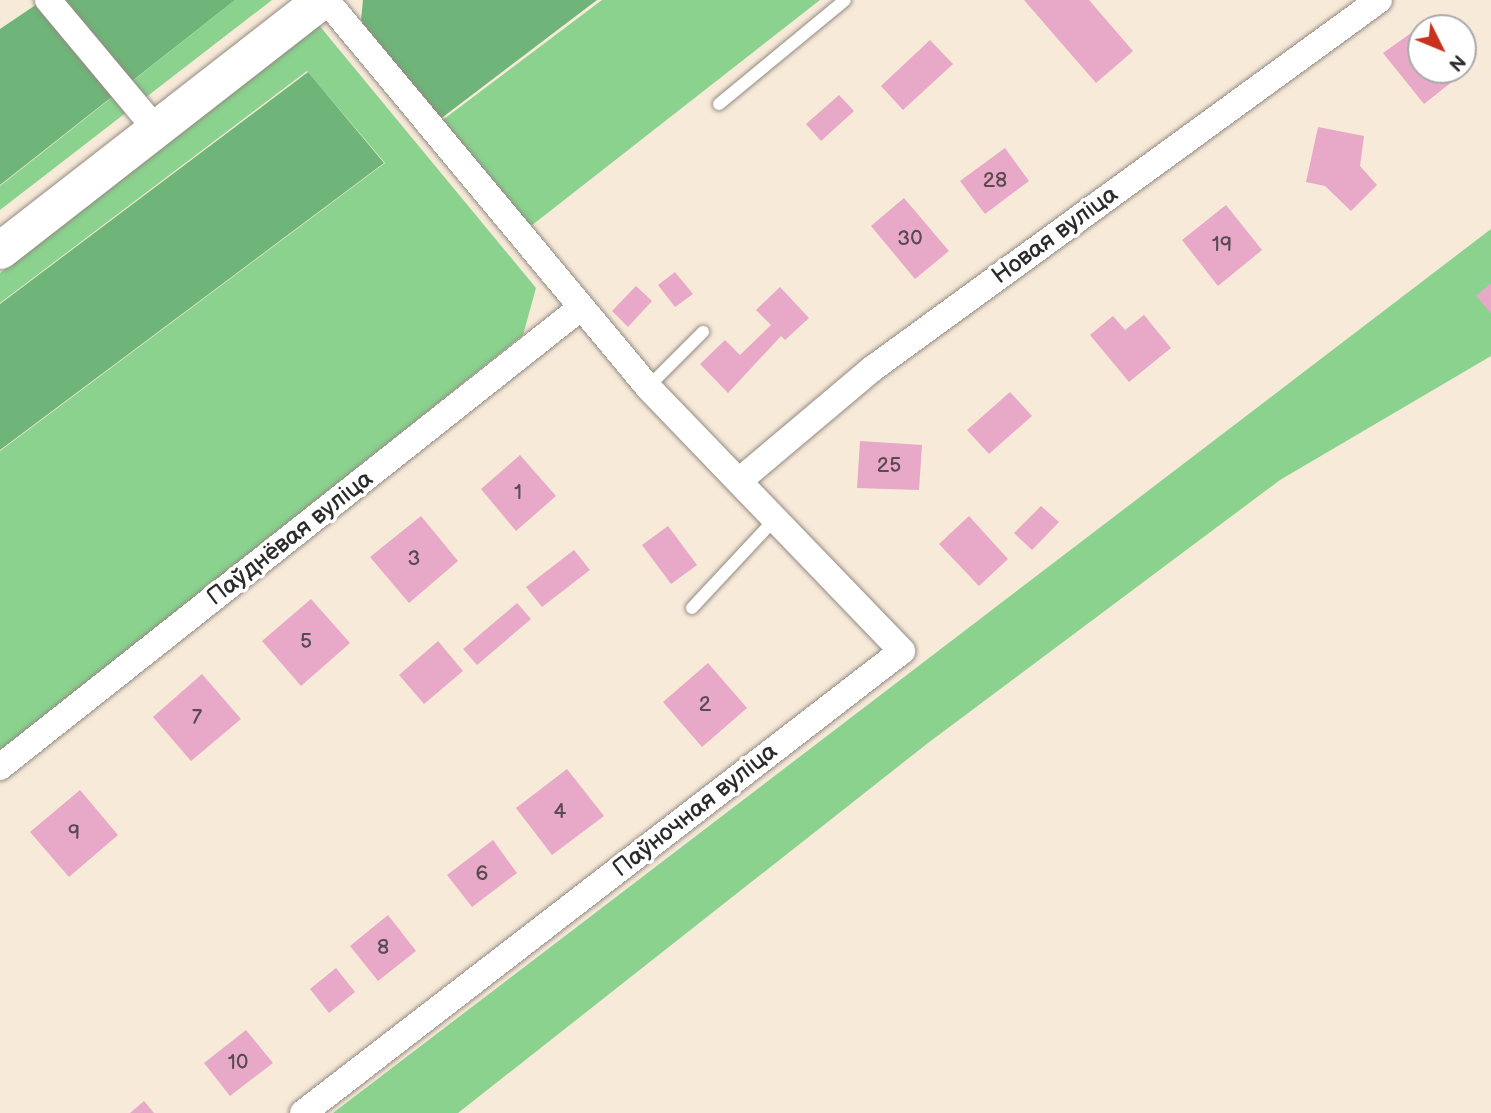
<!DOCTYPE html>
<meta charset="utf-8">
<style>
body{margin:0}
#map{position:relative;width:1491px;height:1113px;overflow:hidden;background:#f8ead9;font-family:"Balsamiq Sans",sans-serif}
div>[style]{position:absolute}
.green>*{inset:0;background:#8ad28e}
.forest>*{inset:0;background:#6fb479}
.building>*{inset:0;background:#e7a9c7}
.roads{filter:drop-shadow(0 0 2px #928a82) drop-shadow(0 0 2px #928a82)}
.lane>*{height:12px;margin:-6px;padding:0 6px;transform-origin:6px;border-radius:6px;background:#fff}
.street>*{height:26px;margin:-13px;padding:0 13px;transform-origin:13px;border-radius:13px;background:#fff}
.secondary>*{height:37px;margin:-18.5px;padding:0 18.5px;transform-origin:18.5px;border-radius:18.5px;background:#fff}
span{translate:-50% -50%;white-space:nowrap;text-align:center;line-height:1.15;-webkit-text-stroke:7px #fff;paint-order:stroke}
.number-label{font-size:21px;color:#5a4a52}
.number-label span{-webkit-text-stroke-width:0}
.street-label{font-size:24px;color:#2b2b2b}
.north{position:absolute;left:1407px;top:14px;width:70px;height:70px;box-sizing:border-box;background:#fff;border:2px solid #aaa;border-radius:50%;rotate:133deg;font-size:19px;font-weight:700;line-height:28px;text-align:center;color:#2b2b2b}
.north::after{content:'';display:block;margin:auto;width:24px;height:32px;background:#c8321e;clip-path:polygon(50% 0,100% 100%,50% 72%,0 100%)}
</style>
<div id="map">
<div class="green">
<div style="clip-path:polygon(235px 0,272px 0,0 210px,0 186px)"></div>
<div style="clip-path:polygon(602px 0,820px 0,522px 233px,440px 122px)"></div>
<div style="clip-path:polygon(318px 24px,536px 288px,523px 335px,0 753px,0 451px,385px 163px,307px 71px,0 303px,0 273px)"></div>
<div style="clip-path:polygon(1491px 229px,1491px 356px,1280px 480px,928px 743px,458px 1113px,333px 1113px)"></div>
</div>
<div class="forest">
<div style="clip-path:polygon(43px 0,235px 0,0 185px,0 29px)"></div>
<div style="clip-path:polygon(363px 0,597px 0,439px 120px,361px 21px)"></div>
<div style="clip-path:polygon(308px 72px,384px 163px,0 450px,0 304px)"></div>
</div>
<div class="building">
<div style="clip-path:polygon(1024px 0,1089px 0,1133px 51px,1096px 83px)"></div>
<div style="clip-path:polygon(1428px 21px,1434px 28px,1421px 28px,1421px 70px,1467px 70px,1424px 104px,1383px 53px)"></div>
<div style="clip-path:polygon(930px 40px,953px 64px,903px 110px,881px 86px)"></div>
<div style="clip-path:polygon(839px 95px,854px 111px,821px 141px,806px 124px)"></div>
<div style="clip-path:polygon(1318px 127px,1364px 136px,1360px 166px,1377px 185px,1351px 211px,1325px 186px,1306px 182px)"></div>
<div style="clip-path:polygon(1005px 148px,1029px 181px,985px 214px,960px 181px)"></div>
<div style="clip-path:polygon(904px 198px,949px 251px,915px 279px,871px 226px)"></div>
<div style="clip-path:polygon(1226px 205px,1262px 250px,1218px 286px,1182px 240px)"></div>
<div style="clip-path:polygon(675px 272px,693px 294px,675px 307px,658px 285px)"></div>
<div style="clip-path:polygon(1491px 283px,1491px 313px,1476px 296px)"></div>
<div style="clip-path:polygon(636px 286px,652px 301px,628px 327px,612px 311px)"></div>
<div style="clip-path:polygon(780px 287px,809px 318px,785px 340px,781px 336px,728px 393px,700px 364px,725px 340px,740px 355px,771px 325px,756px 310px)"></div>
<div style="clip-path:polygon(1144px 315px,1171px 348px,1129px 382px,1090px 335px,1113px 316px,1125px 330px)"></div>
<div style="clip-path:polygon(1010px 392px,1032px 416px,989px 454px,967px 430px)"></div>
<div style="clip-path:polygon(860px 441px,922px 445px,919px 490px,857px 488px)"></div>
<div style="clip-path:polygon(520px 455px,556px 496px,516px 531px,481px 489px)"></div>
<div style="clip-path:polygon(1041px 506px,1059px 522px,1032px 550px,1014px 533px)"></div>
<div style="clip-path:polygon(421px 516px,458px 561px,409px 603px,370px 557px)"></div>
<div style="clip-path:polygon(969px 516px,1008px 559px,979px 586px,939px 544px)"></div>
<div style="clip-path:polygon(668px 526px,697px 565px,671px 584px,642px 545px)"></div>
<div style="clip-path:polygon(574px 550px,590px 570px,542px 607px,526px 587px)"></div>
<div style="clip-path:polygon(311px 599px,350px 643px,301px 686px,262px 641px)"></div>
<div style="clip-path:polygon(517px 603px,531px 619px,477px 665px,463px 649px)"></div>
<div style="clip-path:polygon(438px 641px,463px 671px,424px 704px,399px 675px)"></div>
<div style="clip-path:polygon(708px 663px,747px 708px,702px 747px,663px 702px)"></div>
<div style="clip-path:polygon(202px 674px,241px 719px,191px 761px,153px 717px)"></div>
<div style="clip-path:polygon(567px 769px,604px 816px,552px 855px,516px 808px)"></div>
<div style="clip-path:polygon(80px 790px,118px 835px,69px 877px,30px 832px)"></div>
<div style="clip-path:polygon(493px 840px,517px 873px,472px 907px,447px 875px)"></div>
<div style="clip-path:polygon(388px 915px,416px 951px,378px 981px,350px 946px)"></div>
<div style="clip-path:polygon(336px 968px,355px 992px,329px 1013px,310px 989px)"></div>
<div style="clip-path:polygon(246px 1030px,273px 1063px,230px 1096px,204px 1063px)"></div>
<div style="clip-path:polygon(144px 1101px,154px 1113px,130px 1113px)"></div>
</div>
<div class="roads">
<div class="lane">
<div style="left:719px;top:104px;width:163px;rotate:-39.5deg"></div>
<div style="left:648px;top:387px;width:78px;rotate:-45deg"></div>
<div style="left:692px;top:608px;width:122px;rotate:-47deg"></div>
</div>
<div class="street">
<div style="left:48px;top:0;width:168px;rotate:50.1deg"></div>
<div style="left:739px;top:481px;width:174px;rotate:-40.1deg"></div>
<div style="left:872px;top:369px;width:627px;rotate:-36.05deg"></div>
<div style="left:0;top:767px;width:738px;rotate:-38.34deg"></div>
<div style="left:303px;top:1113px;width:756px;rotate:-37.64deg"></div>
<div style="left:902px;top:651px;width:366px;rotate:-133.9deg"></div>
<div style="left:648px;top:387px;width:503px;rotate:-129.76deg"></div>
</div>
<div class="secondary">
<div style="left:0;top:250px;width:407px;rotate:-37.9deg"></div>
</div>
</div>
<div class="number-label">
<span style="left:995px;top:181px">28</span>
<span style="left:910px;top:239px">30</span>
<span style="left:1222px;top:245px">19</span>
<span style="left:889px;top:466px">25</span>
<span style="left:518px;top:493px">1</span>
<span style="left:414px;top:559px">3</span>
<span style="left:306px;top:642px">5</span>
<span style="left:705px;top:705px">2</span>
<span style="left:197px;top:718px">7</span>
<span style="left:560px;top:812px">4</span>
<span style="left:74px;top:833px">9</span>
<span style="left:482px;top:874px">6</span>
<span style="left:383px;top:948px">8</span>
<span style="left:238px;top:1063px">10</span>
</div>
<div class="street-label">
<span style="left:1055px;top:235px;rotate:-36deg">Новая вуліца</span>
<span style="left:290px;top:538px;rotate:-38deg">Паўднёвая вуліца</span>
<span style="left:695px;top:810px;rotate:-38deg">Паўночная вуліца</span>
</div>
<div class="north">N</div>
</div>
